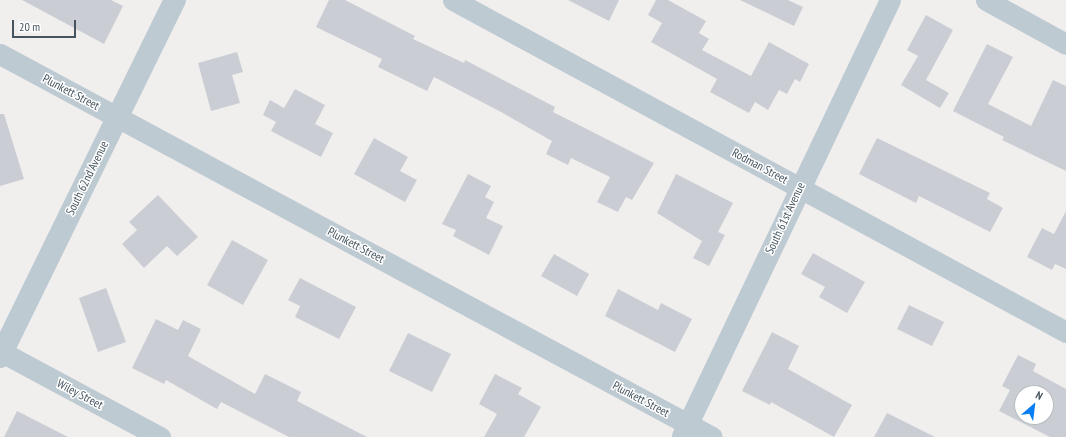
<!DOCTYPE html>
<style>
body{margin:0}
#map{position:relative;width:1066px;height:437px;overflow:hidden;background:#f1eeee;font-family:"PT Sans Narrow",sans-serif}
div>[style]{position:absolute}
.building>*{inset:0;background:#caced4}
.minor>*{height:21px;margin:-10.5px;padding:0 10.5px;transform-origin:10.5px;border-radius:10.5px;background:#bdcad2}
.tertiary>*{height:22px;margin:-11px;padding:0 11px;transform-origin:11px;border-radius:11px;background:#bdcad2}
span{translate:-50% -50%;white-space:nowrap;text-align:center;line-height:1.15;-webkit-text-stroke:3px #fff;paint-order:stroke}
.street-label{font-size:12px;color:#45545e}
.north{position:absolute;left:1014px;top:385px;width:40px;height:40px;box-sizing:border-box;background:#fff;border:1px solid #b5bbbf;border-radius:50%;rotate:28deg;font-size:11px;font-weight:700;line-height:16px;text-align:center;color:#45545e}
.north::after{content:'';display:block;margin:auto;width:14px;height:18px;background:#077ff2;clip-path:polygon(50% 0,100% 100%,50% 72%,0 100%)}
.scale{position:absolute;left:12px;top:20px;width:64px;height:18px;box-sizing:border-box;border:2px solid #45545e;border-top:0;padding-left:5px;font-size:12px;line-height:14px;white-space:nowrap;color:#45545e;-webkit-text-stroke:3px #fff;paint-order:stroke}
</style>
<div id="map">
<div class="building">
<div style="clip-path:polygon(22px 0,111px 0,123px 6px,104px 44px)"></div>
<div style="clip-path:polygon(329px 0,345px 0,415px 36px,413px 39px,464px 63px,465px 60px,555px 107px,553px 112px,654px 163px,632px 200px,626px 197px,618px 212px,597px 202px,610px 177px,571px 158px,568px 165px,546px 154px,552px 141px,501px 112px,434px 77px,427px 91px,378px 67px,382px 59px,316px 27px)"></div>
<div style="clip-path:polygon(568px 0,619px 0,609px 21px)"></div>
<div style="clip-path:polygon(656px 0,668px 0,706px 21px,699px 33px,709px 39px,702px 50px,751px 76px,769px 42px,809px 64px,800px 82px,795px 79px,787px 94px,779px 90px,768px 110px,755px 102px,749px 113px,710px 92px,717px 79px,651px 42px,662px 23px,648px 15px)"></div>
<div style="clip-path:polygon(740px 0,788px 0,803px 7px,794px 26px)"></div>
<div style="clip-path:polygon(926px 15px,953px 30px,926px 80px,949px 93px,940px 108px,901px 85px,918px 56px,907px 50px)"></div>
<div style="clip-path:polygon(987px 44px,1013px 57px,988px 104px,1031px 126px,1053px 80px,1066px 86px,1066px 171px,1002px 140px,1004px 137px,953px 111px)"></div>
<div style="clip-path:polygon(237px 52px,243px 72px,232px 75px,240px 103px,211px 111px,198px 63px)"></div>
<div style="clip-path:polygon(295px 89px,325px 105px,315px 124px,333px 133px,321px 157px,271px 131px,276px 122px,263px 115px,270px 100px,284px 108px)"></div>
<div style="clip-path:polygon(0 114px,4px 114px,24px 179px,0 186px)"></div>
<div style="clip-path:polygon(374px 138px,408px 157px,400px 171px,417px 180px,405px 202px,354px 174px)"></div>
<div style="clip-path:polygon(877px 138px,990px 193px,987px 199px,1003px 208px,990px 232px,919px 196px,916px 203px,859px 174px)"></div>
<div style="clip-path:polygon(468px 174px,491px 186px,485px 197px,494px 202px,486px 218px,503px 226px,489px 255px,453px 236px,456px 230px,442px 224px)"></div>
<div style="clip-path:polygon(676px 174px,733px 203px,718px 232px,725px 235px,709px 266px,693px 258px,702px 241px,657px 213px)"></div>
<div style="clip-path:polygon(158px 195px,198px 237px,177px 256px,167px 246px,144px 268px,122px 244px,137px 230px,129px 222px)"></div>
<div style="clip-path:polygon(1066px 211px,1066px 269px,1055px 264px,1052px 270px,1027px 257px,1042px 228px,1054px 234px)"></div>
<div style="clip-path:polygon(232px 240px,268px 260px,243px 305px,207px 285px)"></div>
<div style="clip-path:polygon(813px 253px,865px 282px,847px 313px,819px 297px,825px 287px,801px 274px)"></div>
<div style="clip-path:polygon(554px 254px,589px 274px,577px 296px,541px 276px)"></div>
<div style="clip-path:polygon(300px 278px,356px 307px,339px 339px,295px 317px,300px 306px,288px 300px)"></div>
<div style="clip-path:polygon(106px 288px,126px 342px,98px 352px,79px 298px)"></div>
<div style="clip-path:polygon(618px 289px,658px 310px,661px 303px,692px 319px,675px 352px,605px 316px)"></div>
<div style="clip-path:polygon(909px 305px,944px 322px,932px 346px,897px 329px)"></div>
<div style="clip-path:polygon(156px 319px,178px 330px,183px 320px,201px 329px,188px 356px,255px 394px,265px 374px,301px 392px,297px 401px,367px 437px,289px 437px,221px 402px,217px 409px,166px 380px,164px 384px,132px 368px)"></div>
<div style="clip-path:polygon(772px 332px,799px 346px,788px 369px,852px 405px,834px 437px,771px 402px,770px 405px,742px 391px)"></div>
<div style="clip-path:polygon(408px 333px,451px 354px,432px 392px,389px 371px)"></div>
<div style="clip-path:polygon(evenodd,1018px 355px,1036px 364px,1033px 371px,1066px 389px,1066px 437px,1050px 437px,999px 411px,1010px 390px,1002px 386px,1018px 355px,1022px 393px,1046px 393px,1046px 417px,1022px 417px,1022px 393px)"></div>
<div style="clip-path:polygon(495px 374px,522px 388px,518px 394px,541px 407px,524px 437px,484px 437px,497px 414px,479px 404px)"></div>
<div style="clip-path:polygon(17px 411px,68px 437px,4px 437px)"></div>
<div style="clip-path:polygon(887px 413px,935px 437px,874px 437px)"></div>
</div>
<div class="minor">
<div style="left:453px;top:0;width:697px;rotate:28.44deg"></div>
<div style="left:986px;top:0;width:91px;rotate:28.8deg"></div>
<div style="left:0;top:54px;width:808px;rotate:28.28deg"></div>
<div style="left:0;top:351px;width:182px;rotate:28.3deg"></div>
<div style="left:682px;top:436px;width:483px;rotate:-64.5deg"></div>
</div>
<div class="tertiary">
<div style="left:0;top:357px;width:398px;rotate:-63.9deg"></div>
</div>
<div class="street-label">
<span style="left:71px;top:92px;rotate:28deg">Plunkett Street</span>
<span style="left:760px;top:166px;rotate:28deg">Rodman Street</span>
<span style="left:87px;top:178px;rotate:-64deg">South 62nd Avenue</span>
<span style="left:785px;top:218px;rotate:-65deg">South 61st Avenue</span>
<span style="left:356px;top:245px;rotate:28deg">Plunkett Street</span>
<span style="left:80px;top:394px;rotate:28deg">Wiley Street</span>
<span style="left:641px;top:399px;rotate:28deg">Plunkett Street</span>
</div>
<div class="north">N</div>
<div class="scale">20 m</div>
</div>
